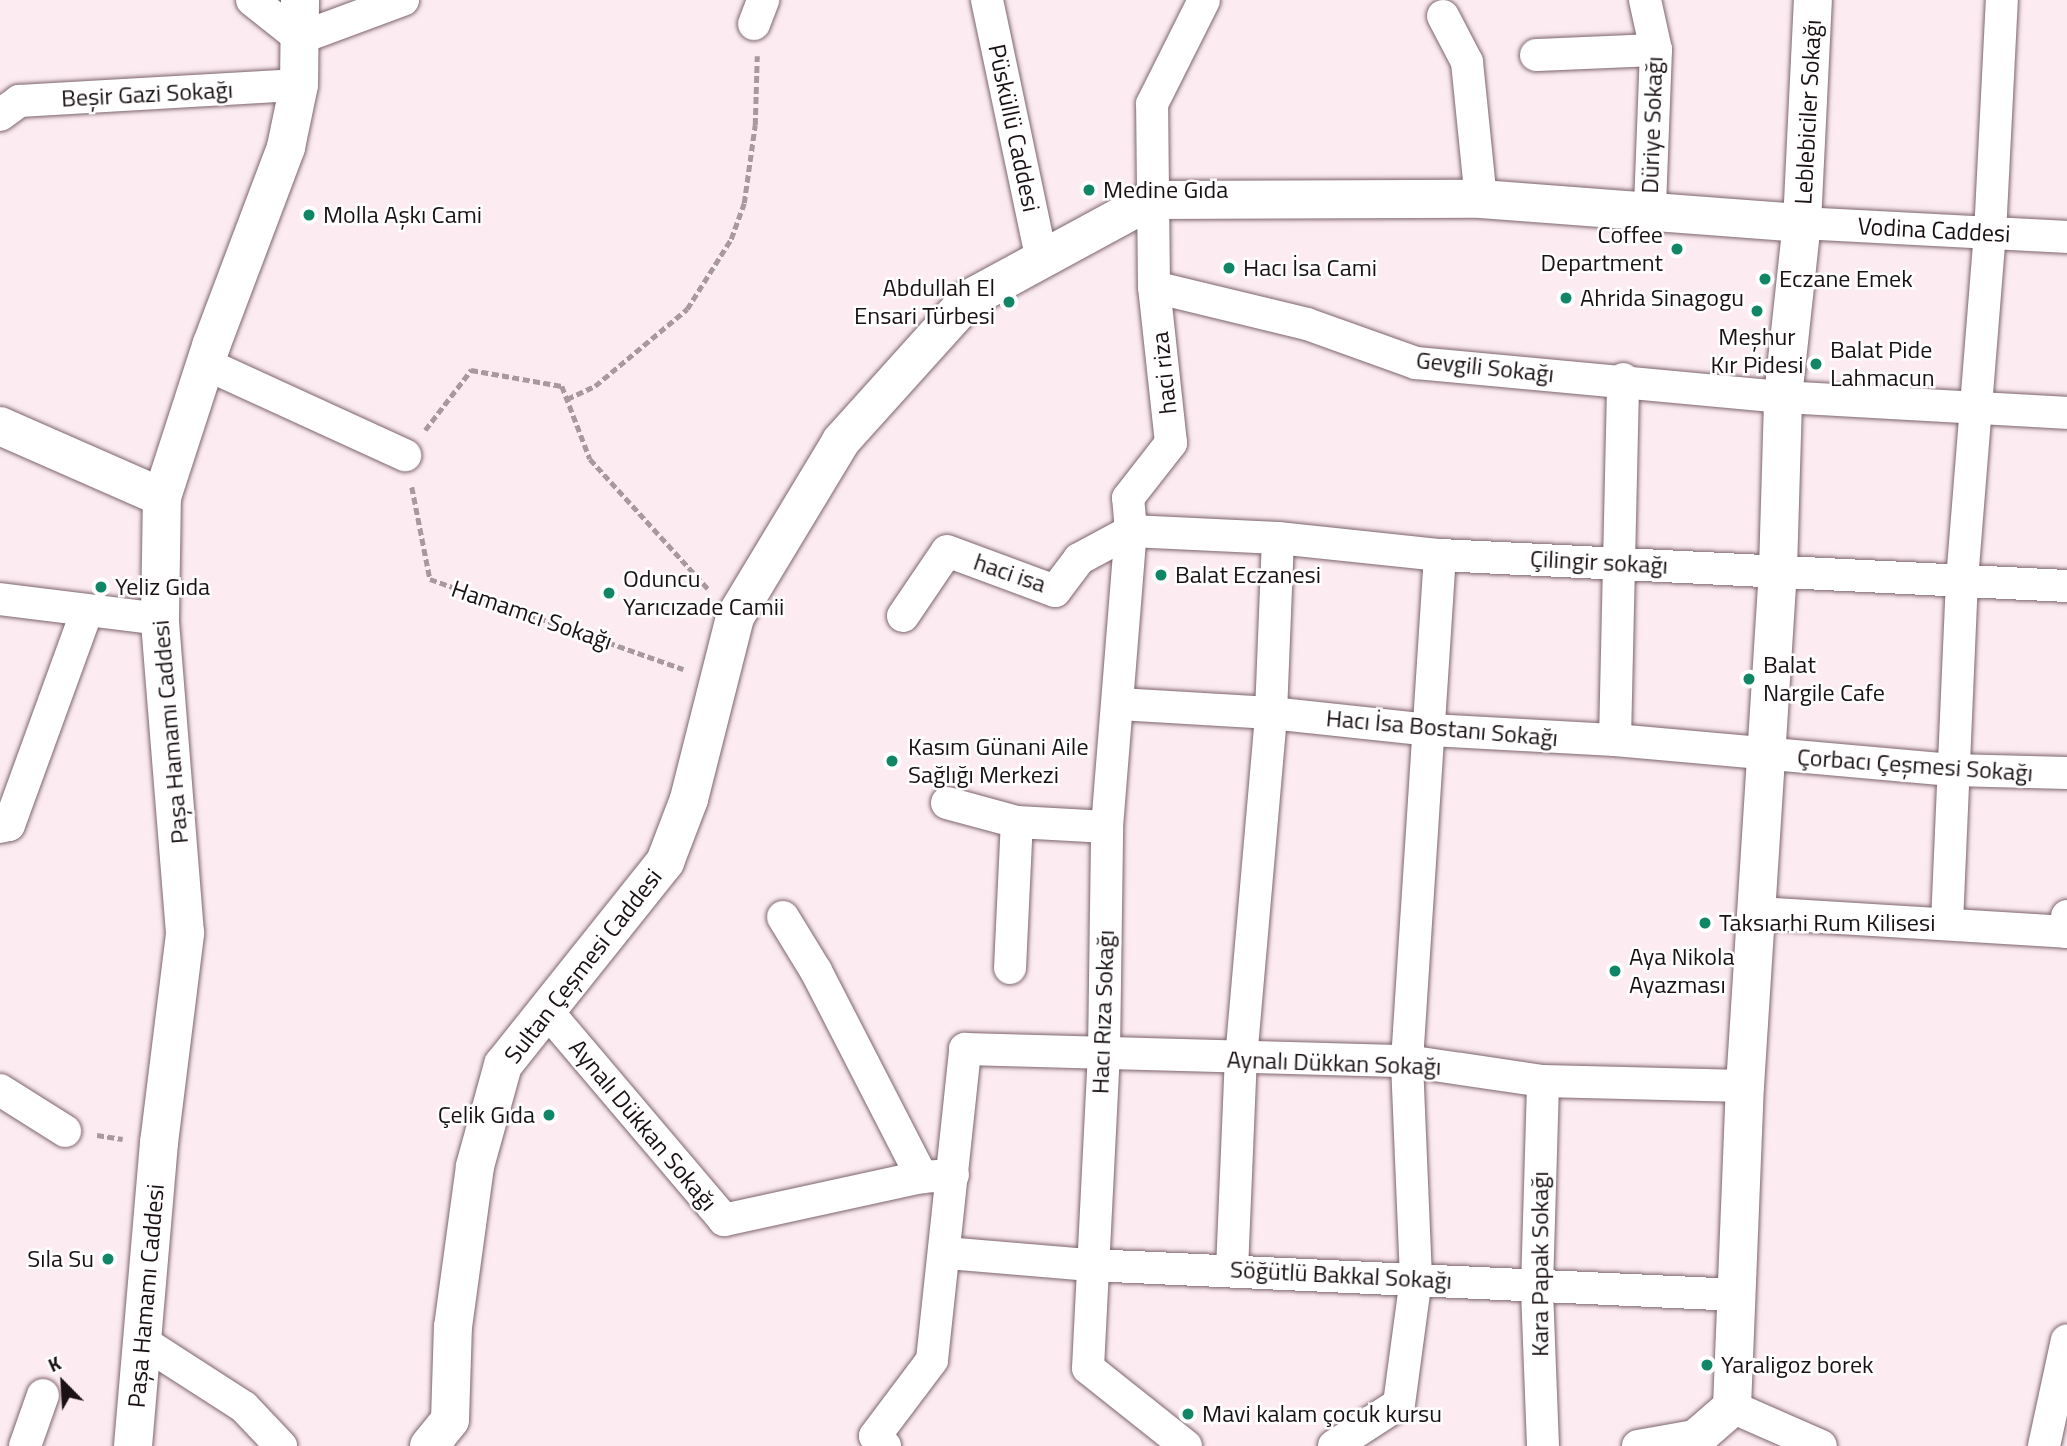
<!DOCTYPE html>
<meta charset="utf-8">
<style>
body{margin:0}
#map{position:relative;width:2067px;height:1446px;overflow:hidden;background:#fcebf1;font-family:"Titillium Web",sans-serif}
div>[style]{position:absolute}
.path>*{height:4.5px;margin-top:-2.25px;transform-origin:0;background:repeating-linear-gradient(90deg,#a7999e 0 7px,transparent 0 10.5px)}
.roads{filter:drop-shadow(0 0 2px #7d656e) drop-shadow(0 0 2px #7d656e)}
.minor>*{height:32px;margin:-16px;padding:0 16px;transform-origin:16px;border-radius:16px;background:#fff}
.tertiary>*{height:38px;margin:-19px;padding:0 19px;transform-origin:19px;border-radius:19px;background:#fff}
.dots>*{width:19px;height:19px;translate:-50% -50%;box-sizing:border-box;border:4px solid #fff;border-radius:50%}
span{translate:-50% -50%;white-space:nowrap;text-align:center;line-height:1.15;-webkit-text-stroke:5px #fff;paint-order:stroke}
.street-label{font-size:24px;color:#1a1115}
.poi-label{font-size:24px;color:#1a1115}
.left{translate:0 -50%;text-align:left}
.right{translate:-100% -50%;text-align:right}
.north{position:absolute;left:28px;top:1348px;width:70px;height:70px;-webkit-text-stroke:5px #fff;paint-order:stroke;rotate:336deg;font-size:19px;font-weight:700;line-height:28px;text-align:center;color:#1a1115}
.north::after{content:'';display:block;margin:auto;width:24px;height:32px;background:#1a1115;clip-path:polygon(50% 0,100% 100%,50% 72%,0 100%)}
</style>
<div id="map">
<div class="path">
<div style="left:567px;top:399px;width:31px;rotate:-25deg"></div>
<div style="left:595px;top:386px;width:120px;rotate:-39.9deg"></div>
<div style="left:687px;top:309px;width:83px;rotate:-57.8deg"></div>
<div style="left:731px;top:239px;width:38px;rotate:-70deg"></div>
<div style="left:744px;top:203px;width:79px;rotate:-82deg"></div>
<div style="left:755px;top:125px;width:69px;rotate:-88.3deg"></div>
<div style="left:425px;top:430px;width:76px;rotate:-52.5deg"></div>
<div style="left:471px;top:370px;width:92px;rotate:10deg"></div>
<div style="left:562px;top:386px;width:78px;rotate:69deg"></div>
<div style="left:590px;top:459px;width:178px;rotate:47.7deg"></div>
<div style="left:412px;top:487px;width:94px;rotate:78.9deg"></div>
<div style="left:430px;top:579px;width:269px;rotate:19.6deg"></div>
<div style="left:97px;top:1135px;width:26px;rotate:9deg"></div>
</div>
<div class="roads">
<div class="minor">
<div style="left:252px;top:0;width:61px;rotate:38.4deg"></div>
<div style="left:300px;top:38px;width:110px;rotate:-20.3deg"></div>
<div style="left:987px;top:0;width:262px;rotate:78.1deg"></div>
<div style="left:1645px;top:0;width:51px;rotate:77.6deg"></div>
<div style="left:1656px;top:50px;width:159px;rotate:92.2deg"></div>
<div style="left:1443px;top:16px;width:52px;rotate:62.4deg"></div>
<div style="left:1467px;top:62px;width:138px;rotate:84.2deg"></div>
<div style="left:754px;top:24px;width:26px;rotate:-69deg"></div>
<div style="left:1536px;top:55px;width:120px;rotate:-2.4deg"></div>
<div style="left:0;top:115px;width:24px;rotate:-36deg"></div>
<div style="left:19px;top:101px;width:280px;rotate:-3.3deg"></div>
<div style="left:1802px;top:223px;width:265px;rotate:3deg"></div>
<div style="left:1154px;top:287px;width:157px;rotate:13.6deg"></div>
<div style="left:1307px;top:324px;width:116px;rotate:19.7deg"></div>
<div style="left:1416px;top:363px;width:369px;rotate:5.3deg"></div>
<div style="left:1783px;top:397px;width:284px;rotate:3.2deg"></div>
<div style="left:208px;top:365px;width:217px;rotate:24.6deg"></div>
<div style="left:1131px;top:531px;width:147px;rotate:2.7deg"></div>
<div style="left:1278px;top:538px;width:163px;rotate:6deg"></div>
<div style="left:1440px;top:555px;width:628px;rotate:2.83deg"></div>
<div style="left:0;top:599px;width:161px;rotate:7.1deg"></div>
<div style="left:903px;top:616px;width:78px;rotate:-55.9deg"></div>
<div style="left:947px;top:551px;width:115px;rotate:20.3deg"></div>
<div style="left:1055px;top:591px;width:40px;rotate:-53deg"></div>
<div style="left:1079px;top:559px;width:59px;rotate:-28.3deg"></div>
<div style="left:1119px;top:704px;width:152px;rotate:3.4deg"></div>
<div style="left:1271px;top:713px;width:161px;rotate:6.1deg"></div>
<div style="left:1431px;top:730px;width:184px;rotate:3.1deg"></div>
<div style="left:1615px;top:740px;width:338px;rotate:5.1deg"></div>
<div style="left:1952px;top:770px;width:115px;rotate:1.5deg"></div>
<div style="left:1615px;top:740px;width:361px;rotate:-88.7deg"></div>
<div style="left:947px;top:803px;width:73px;rotate:15.2deg"></div>
<div style="left:1017px;top:822px;width:90px;rotate:3.2deg"></div>
<div style="left:0;top:827px;width:9px;rotate:-13deg"></div>
<div style="left:9px;top:825px;width:228px;rotate:-70deg"></div>
<div style="left:1758px;top:913px;width:309px;rotate:3.5deg"></div>
<div style="left:2066px;top:932px;width:16px;rotate:-86deg"></div>
<div style="left:783px;top:917px;width:63px;rotate:58.6deg"></div>
<div style="left:816px;top:971px;width:232px;rotate:62.8deg"></div>
<div style="left:1947px;top:923px;width:343px;rotate:-87.5deg"></div>
<div style="left:1962px;top:580px;width:347px;rotate:-85.4deg"></div>
<div style="left:1990px;top:234px;width:234px;rotate:-87.1deg"></div>
<div style="left:1010px;top:968px;width:146px;rotate:-87.3deg"></div>
<div style="left:547px;top:1011px;width:274px;rotate:49.7deg"></div>
<div style="left:724px;top:1220px;width:203px;rotate:-12.3deg"></div>
<div style="left:922px;top:1177px;width:31px;rotate:-4deg"></div>
<div style="left:0;top:1090px;width:77px;rotate:32.2deg"></div>
<div style="left:946px;top:1253px;width:144px;rotate:4.8deg"></div>
<div style="left:1090px;top:1265px;width:648px;rotate:2.65deg"></div>
<div style="left:1232px;top:1270px;width:211px;rotate:-87.6deg"></div>
<div style="left:1241px;top:1059px;width:347px;rotate:-85deg"></div>
<div style="left:1271px;top:713px;width:175px;rotate:-87.7deg"></div>
<div style="left:140px;top:1340px;width:124px;rotate:32.8deg"></div>
<div style="left:244px;top:1407px;width:54px;rotate:46.5deg"></div>
<div style="left:1732px;top:1407px;width:97px;rotate:23.7deg"></div>
<div style="left:25px;top:1446px;width:54px;rotate:-70.6deg"></div>
<div style="left:885px;top:1446px;width:14px;rotate:-135deg"></div>
<div style="left:875px;top:1436px;width:95px;rotate:-53.1deg"></div>
<div style="left:932px;top:1360px;width:313px;rotate:-83.9deg"></div>
<div style="left:965px;top:1049px;width:442px;rotate:1.6deg"></div>
<div style="left:1407px;top:1061px;width:137px;rotate:8.4deg"></div>
<div style="left:1543px;top:1081px;width:202px;rotate:1.4deg"></div>
<div style="left:1186px;top:1446px;width:125px;rotate:-141.5deg"></div>
<div style="left:1088px;top:1368px;width:315px;rotate:-87.1deg"></div>
<div style="left:1104px;top:1053px;width:226px;rotate:-89.2deg"></div>
<div style="left:1107px;top:827px;width:297px;rotate:-85.4deg"></div>
<div style="left:1131px;top:531px;width:33px;rotate:-95deg"></div>
<div style="left:1128px;top:498px;width:70px;rotate:-52deg"></div>
<div style="left:1171px;top:443px;width:157px;rotate:-96.2deg"></div>
<div style="left:1154px;top:287px;width:183px;rotate:-90.6deg"></div>
<div style="left:1152px;top:104px;width:116px;rotate:-63.4deg"></div>
<div style="left:1334px;top:1446px;width:77px;rotate:-32.9deg"></div>
<div style="left:1399px;top:1404px;width:127px;rotate:-82.3deg"></div>
<div style="left:1416px;top:1278px;width:217px;rotate:-92.4deg"></div>
<div style="left:1407px;top:1061px;width:507px;rotate:-86.27deg"></div>
<div style="left:1543px;top:1446px;width:159px;rotate:-92.2deg"></div>
<div style="left:1537px;top:1287px;width:206px;rotate:-88.3deg"></div>
<div style="left:1638px;top:1446px;width:63px;rotate:-10.1deg"></div>
<div style="left:2044px;top:1446px;width:108px;rotate:-77.8deg"></div>
</div>
<div class="tertiary">
<div style="left:0;top:426px;width:177px;rotate:23.7deg"></div>
<div style="left:133px;top:1446px;width:304px;rotate:-85.1deg"></div>
<div style="left:159px;top:1143px;width:212px;rotate:-82.9deg"></div>
<div style="left:185px;top:933px;width:315px;rotate:-94.6deg"></div>
<div style="left:160px;top:619px;width:122px;rotate:-89.1deg"></div>
<div style="left:162px;top:497px;width:159px;rotate:-72deg"></div>
<div style="left:211px;top:346px;width:213px;rotate:-69.3deg"></div>
<div style="left:286px;top:147px;width:63px;rotate:-78.2deg"></div>
<div style="left:299px;top:85px;width:85px;rotate:-89.3deg"></div>
<div style="left:429px;top:1446px;width:33px;rotate:-51deg"></div>
<div style="left:450px;top:1420px;width:93px;rotate:-88.2deg"></div>
<div style="left:453px;top:1327px;width:162px;rotate:-82.2deg"></div>
<div style="left:475px;top:1166px;width:105px;rotate:-74.5deg"></div>
<div style="left:503px;top:1065px;width:260px;rotate:-51.4deg"></div>
<div style="left:665px;top:862px;width:67px;rotate:-69.1deg"></div>
<div style="left:689px;top:799px;width:188px;rotate:-75.8deg"></div>
<div style="left:735px;top:617px;width:205px;rotate:-58.9deg"></div>
<div style="left:841px;top:441px;width:191px;rotate:-48deg"></div>
<div style="left:969px;top:299px;width:207px;rotate:-28.5deg"></div>
<div style="left:1151px;top:200px;width:330px;rotate:-0.2deg"></div>
<div style="left:1481px;top:199px;width:322px;rotate:4.3deg"></div>
<div style="left:1695px;top:1446px;width:12px;rotate:-66deg"></div>
<div style="left:1700px;top:1435px;width:43px;rotate:-41.2deg"></div>
<div style="left:1732px;top:1407px;width:321px;rotate:-87.7deg"></div>
<div style="left:1745px;top:1086px;width:517px;rotate:-86.34deg"></div>
<div style="left:1778px;top:570px;width:173px;rotate:-88.3deg"></div>
<div style="left:1783px;top:397px;width:175px;rotate:-83.8deg"></div>
<div style="left:1802px;top:223px;width:223px;rotate:-87.2deg"></div>
</div>
</div>
<div class="dots">
<div style="left:1089px;top:190px;background:#108667"></div>
<div style="left:309px;top:215px;background:#108667"></div>
<div style="left:1677px;top:249px;background:#108667"></div>
<div style="left:1229px;top:268px;background:#108667"></div>
<div style="left:1765px;top:279px;background:#108667"></div>
<div style="left:1566px;top:298px;background:#108667"></div>
<div style="left:1009px;top:302px;background:#108667"></div>
<div style="left:1757px;top:311px;background:#108667"></div>
<div style="left:1816px;top:364px;background:#108667"></div>
<div style="left:1161px;top:575px;background:#108667"></div>
<div style="left:101px;top:587px;background:#108667"></div>
<div style="left:609px;top:593px;background:#108667"></div>
<div style="left:1749px;top:679px;background:#108667"></div>
<div style="left:892px;top:761px;background:#108667"></div>
<div style="left:1705px;top:923px;background:#108667"></div>
<div style="left:1615px;top:971px;background:#108667"></div>
<div style="left:549px;top:1115px;background:#108667"></div>
<div style="left:108px;top:1259px;background:#108667"></div>
<div style="left:1707px;top:1365px;background:#108667"></div>
<div style="left:1188px;top:1414px;background:#108667"></div>
</div>
<div class="street-label">
<span style="left:147px;top:94px;rotate:-3deg">Beşir Gazi Sokağı</span>
<span style="left:1808px;top:112px;rotate:-87deg">Leblebiciler Sokağı</span>
<span style="left:1652px;top:125px;rotate:-88deg">Düriye Sokağı</span>
<span style="left:1014px;top:128px;rotate:78deg">Püsküllü Caddesi</span>
<span style="left:1934px;top:230px;rotate:3deg">Vodina Caddesi</span>
<span style="left:1485px;top:367px;rotate:6deg">Gevgili Sokağı</span>
<span style="left:1164px;top:373px;rotate:-96deg">haci riza</span>
<span style="left:1599px;top:562px;rotate:3deg">Çilingir sokağı</span>
<span style="left:1010px;top:573px;rotate:19deg">haci isa</span>
<span style="left:532px;top:615px;rotate:19deg">Hamamcı Sokağı</span>
<span style="left:1442px;top:728px;rotate:5deg">Hacı İsa Bostanı Sokağı</span>
<span style="left:170px;top:732px;rotate:-95deg">Paşa Hamamı Caddesi</span>
<span style="left:1915px;top:765px;rotate:4deg">Çorbacı Çeşmesi Sokağı</span>
<span style="left:583px;top:966px;rotate:-52deg">Sultan Çeşmesi Caddesi</span>
<span style="left:1103px;top:1012px;rotate:-88deg">Hacı Rıza Sokağı</span>
<span style="left:1334px;top:1063px;rotate:2deg">Aynalı Dükkan Sokağı</span>
<span style="left:643px;top:1125px;rotate:50deg">Aynalı Dükkan Sokağı</span>
<span style="left:1540px;top:1264px;rotate:-90deg">Kara Papak Sokağı</span>
<span style="left:1341px;top:1275px;rotate:3deg">Söğütlü Bakkal Sokağı</span>
<span style="left:146px;top:1296px;rotate:-85deg">Paşa Hamamı Caddesi</span>
</div>
<div class="poi-label">
<span class="left" style="left:1103px;top:190px">Medine Gıda</span>
<span class="left" style="left:323px;top:215px">Molla Aşkı Cami</span>
<span class="right" style="left:1663px;top:249px">Coffee<br>Department</span>
<span class="left" style="left:1243px;top:268px">Hacı İsa Cami</span>
<span class="left" style="left:1779px;top:279px">Eczane Emek</span>
<span class="right" style="left:995px;top:302px">Abdullah El<br>Ensari Türbesi</span>
<span class="left" style="left:1580px;top:298px">Ahrida Sinagogu</span>
<span style="left:1757px;top:351px">Meşhur<br>Kır Pidesi</span>
<span class="left" style="left:1830px;top:364px">Balat Pide<br>Lahmacun</span>
<span class="left" style="left:1175px;top:575px">Balat Eczanesi</span>
<span class="left" style="left:623px;top:593px">Oduncu<br>Yarıcızade Camii</span>
<span class="left" style="left:115px;top:587px">Yeliz Gıda</span>
<span class="left" style="left:1763px;top:679px">Balat<br>Nargile Cafe</span>
<span class="left" style="left:908px;top:761px">Kasım Günani Aile<br>Sağlığı Merkezi</span>
<span class="left" style="left:1719px;top:923px">Taksıarhi Rum Kilisesi</span>
<span class="left" style="left:1629px;top:971px">Aya Nikola<br>Ayazması</span>
<span class="right" style="left:535px;top:1115px">Çelik Gıda</span>
<span class="right" style="left:94px;top:1259px">Sıla Su</span>
<span class="left" style="left:1721px;top:1365px">Yaraligoz borek</span>
<span class="left" style="left:1202px;top:1414px">Mavi kalam çocuk kursu</span>
</div>
<div class="north">K</div>
</div>
